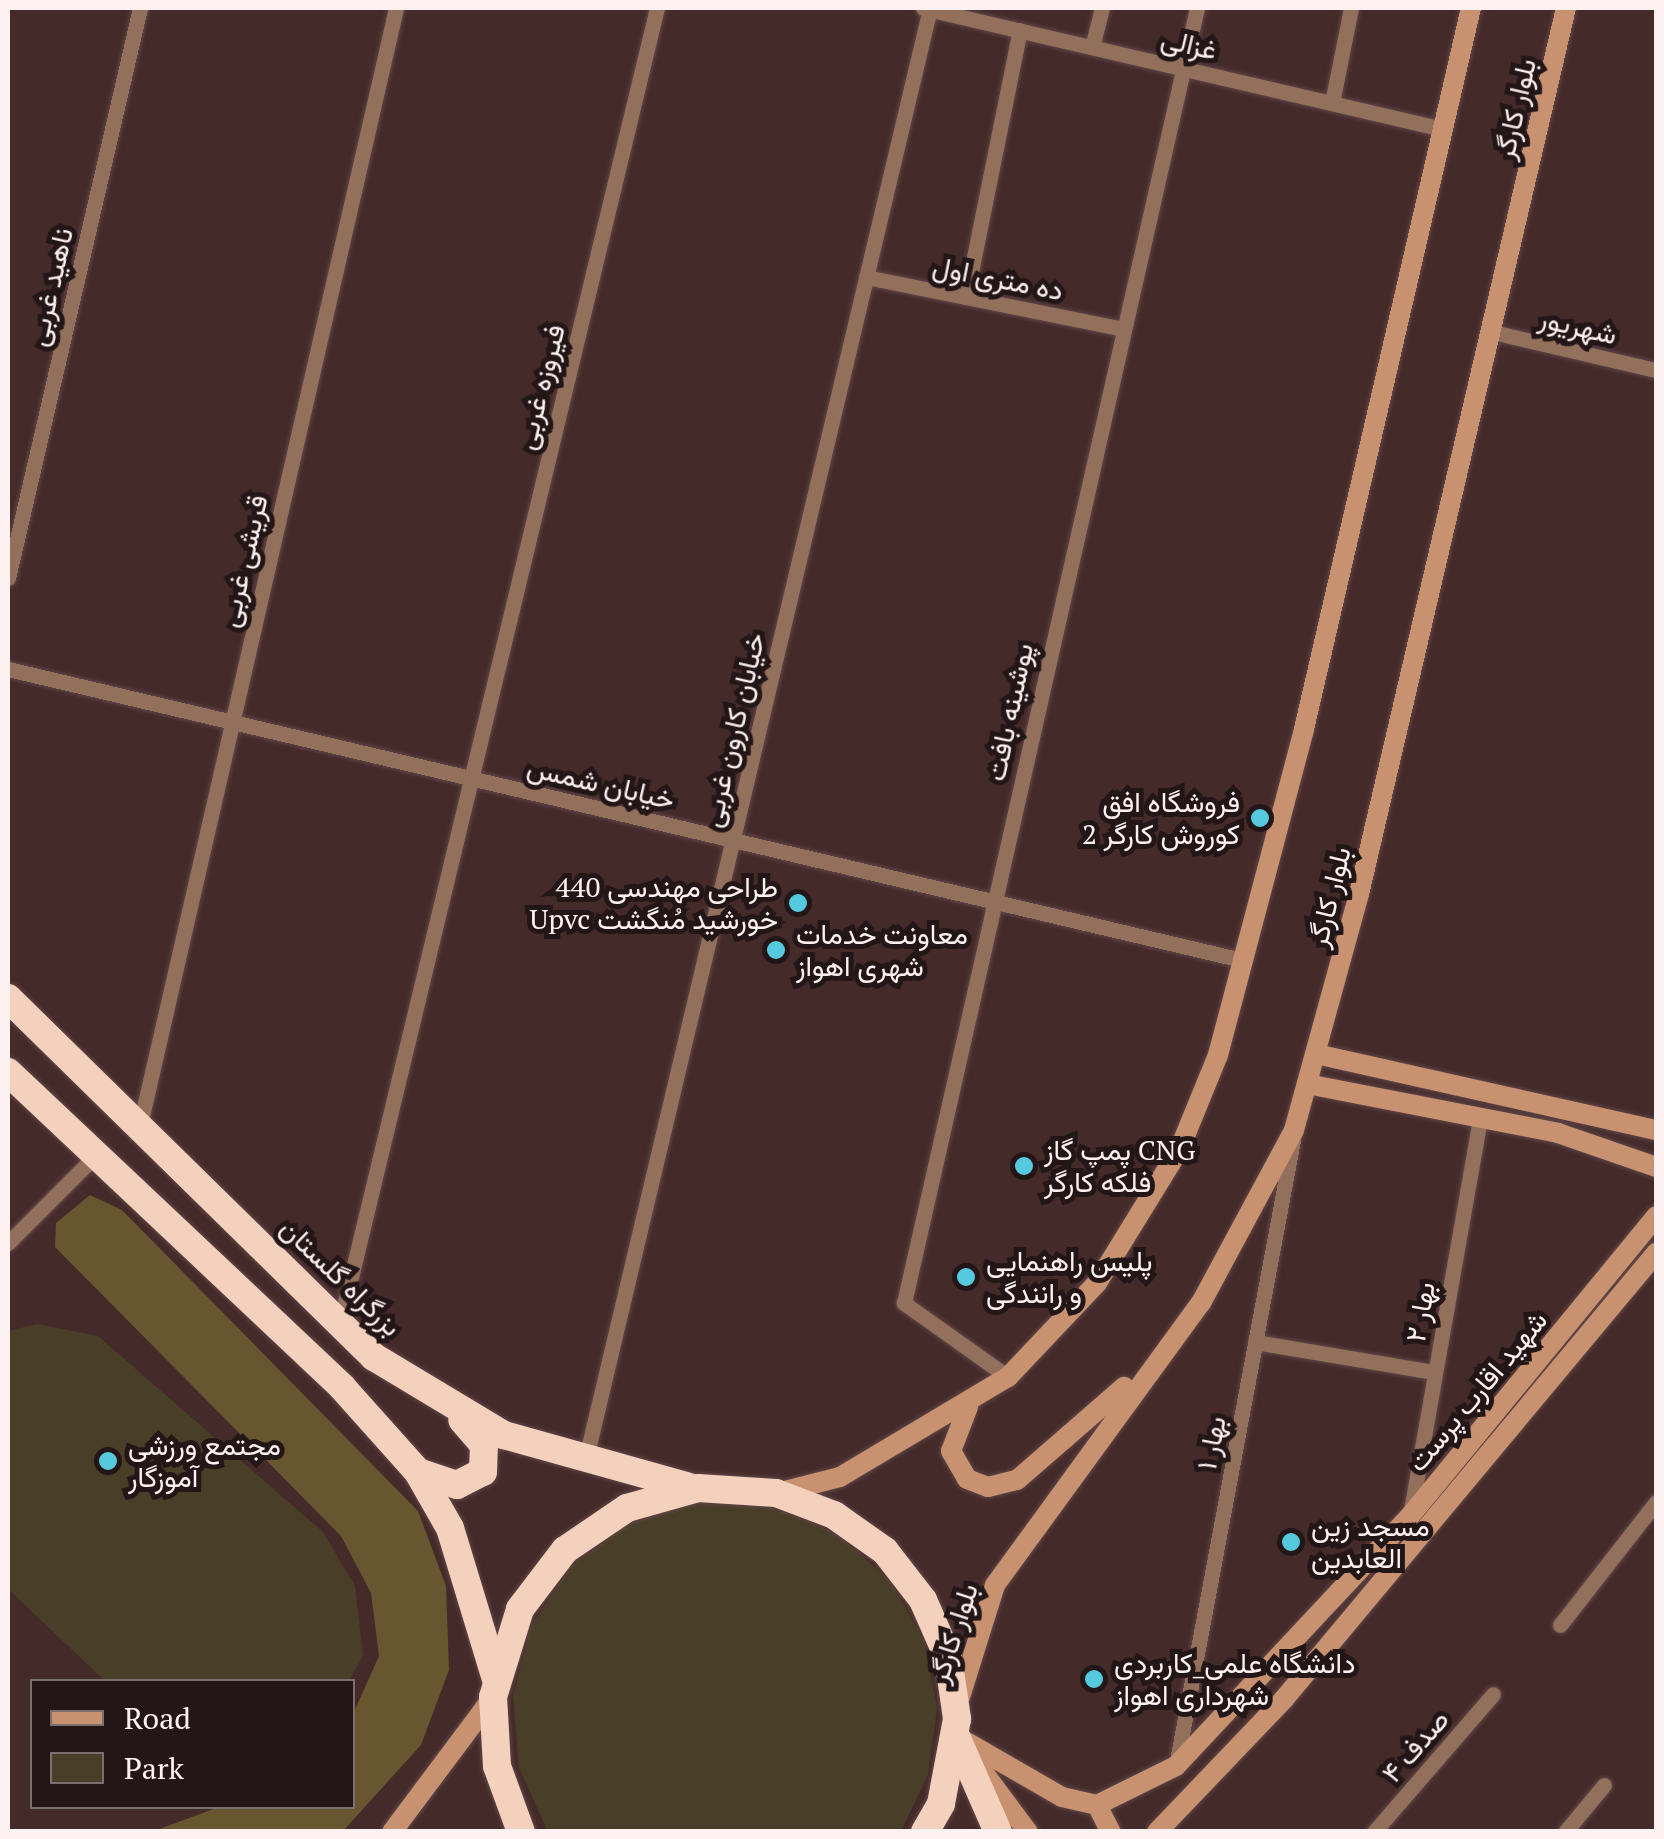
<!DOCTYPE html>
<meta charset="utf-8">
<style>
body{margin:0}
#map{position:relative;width:1664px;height:1839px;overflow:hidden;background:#452a2a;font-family:"PT Serif",Vazirmatn,serif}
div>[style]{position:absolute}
.green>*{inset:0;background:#493e27}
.forest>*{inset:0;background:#675630}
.roads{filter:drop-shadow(0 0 2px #5f4646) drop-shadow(0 0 2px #5f4646)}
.street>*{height:15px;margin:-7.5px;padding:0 7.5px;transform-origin:7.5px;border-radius:7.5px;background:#92705c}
.secondary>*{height:20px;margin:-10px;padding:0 10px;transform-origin:10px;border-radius:10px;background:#c89271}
.highway>*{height:28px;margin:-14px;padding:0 14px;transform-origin:14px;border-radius:14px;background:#f4d1bd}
.dots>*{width:28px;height:28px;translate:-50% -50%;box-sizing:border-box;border:5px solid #231617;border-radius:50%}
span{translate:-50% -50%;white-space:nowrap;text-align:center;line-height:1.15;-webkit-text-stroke:10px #231617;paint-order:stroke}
.street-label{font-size:28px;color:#fdf2f1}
.poi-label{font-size:28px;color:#fdf2f1}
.right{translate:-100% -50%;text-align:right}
.left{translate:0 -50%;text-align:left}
.frame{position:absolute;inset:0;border:10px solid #fdf2f1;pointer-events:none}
.legend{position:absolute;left:30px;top:1679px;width:325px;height:130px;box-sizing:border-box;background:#231617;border:2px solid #7a6e6e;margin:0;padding:12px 18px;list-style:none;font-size:30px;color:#fdf2f1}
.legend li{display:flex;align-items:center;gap:20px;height:50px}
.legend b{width:50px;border:2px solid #7a6e6e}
</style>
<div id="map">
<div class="green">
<div style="clip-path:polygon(37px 1324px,98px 1336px,323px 1532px,355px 1586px,363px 1656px,349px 1681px,105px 1681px,8px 1589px,8px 1331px)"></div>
<div style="clip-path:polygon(699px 1502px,771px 1506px,838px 1534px,891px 1582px,924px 1641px,937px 1708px,928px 1775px,901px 1831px,548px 1832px,519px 1768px,513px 1696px,531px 1626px,571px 1566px,630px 1523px)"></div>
</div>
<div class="forest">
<div style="clip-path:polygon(90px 1195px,122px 1210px,418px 1511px,446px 1586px,449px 1670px,421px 1745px,343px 1831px,154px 1831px,219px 1807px,352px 1806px,353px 1714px,379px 1656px,371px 1593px,341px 1536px,55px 1247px,56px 1223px)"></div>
</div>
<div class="roads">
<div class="street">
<div style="left:923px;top:8px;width:534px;rotate:13.1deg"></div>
<div style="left:1092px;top:47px;width:40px;rotate:-75.6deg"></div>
<div style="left:1332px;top:103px;width:97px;rotate:-78.7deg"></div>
<div style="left:866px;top:277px;width:258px;rotate:11.4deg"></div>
<div style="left:966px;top:297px;width:272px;rotate:-78.6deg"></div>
<div style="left:1488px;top:331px;width:172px;rotate:13.1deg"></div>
<div style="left:8px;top:578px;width:585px;rotate:-76.96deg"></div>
<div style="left:8px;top:669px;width:1268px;rotate:13.27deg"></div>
<div style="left:140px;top:1125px;width:1146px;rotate:-77.09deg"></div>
<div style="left:8px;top:1243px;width:124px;rotate:-45deg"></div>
<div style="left:340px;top:1323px;width:1353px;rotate:-76.45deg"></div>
<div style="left:1255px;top:1342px;width:182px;rotate:9.5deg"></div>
<div style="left:1008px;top:1377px;width:128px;rotate:-144.6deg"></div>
<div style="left:904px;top:1303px;width:1328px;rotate:-77.25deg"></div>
<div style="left:585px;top:1462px;width:1494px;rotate:-76.65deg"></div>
<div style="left:1410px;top:1516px;width:405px;rotate:-80deg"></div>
<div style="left:1560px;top:1625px;width:156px;rotate:-52deg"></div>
<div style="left:1176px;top:1766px;width:637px;rotate:-79.41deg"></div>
<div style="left:1374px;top:1832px;width:182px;rotate:-49.2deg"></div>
<div style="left:1565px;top:1832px;width:61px;rotate:-50.3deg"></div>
</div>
<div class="secondary">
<div style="left:1316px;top:1054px;width:348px;rotate:12.6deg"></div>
<div style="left:1307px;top:1084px;width:256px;rotate:11deg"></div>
<div style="left:1558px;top:1133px;width:104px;rotate:19.1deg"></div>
<div style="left:968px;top:1407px;width:47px;rotate:111.1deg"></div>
<div style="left:951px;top:1451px;width:32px;rotate:60deg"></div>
<div style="left:967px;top:1479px;width:22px;rotate:21deg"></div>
<div style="left:988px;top:1487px;width:30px;rotate:-14deg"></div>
<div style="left:1017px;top:1480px;width:142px;rotate:-41deg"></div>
<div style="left:777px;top:1493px;width:65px;rotate:-14.3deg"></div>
<div style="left:840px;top:1477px;width:196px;rotate:-30.8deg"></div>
<div style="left:1008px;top:1377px;width:129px;rotate:-46.6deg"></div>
<div style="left:1097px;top:1283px;width:158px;rotate:-58.4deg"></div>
<div style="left:1180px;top:1148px;width:100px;rotate:-67.8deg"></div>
<div style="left:1218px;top:1055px;width:337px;rotate:-75.2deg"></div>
<div style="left:1304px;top:729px;width:740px;rotate:-76.96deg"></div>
<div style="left:960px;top:1697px;width:117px;rotate:-72.6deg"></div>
<div style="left:995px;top:1585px;width:349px;rotate:-53.9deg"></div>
<div style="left:1201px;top:1303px;width:196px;rotate:-61.7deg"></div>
<div style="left:1294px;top:1130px;width:245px;rotate:-74.6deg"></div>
<div style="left:1359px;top:894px;width:910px;rotate:-76.85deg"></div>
<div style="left:956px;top:1736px;width:122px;rotate:29.9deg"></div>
<div style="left:1062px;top:1797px;width:36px;rotate:13deg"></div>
<div style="left:1097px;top:1805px;width:88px;rotate:-26.3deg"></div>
<div style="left:1176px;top:1766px;width:342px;rotate:-46.9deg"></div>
<div style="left:1410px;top:1516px;width:388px;rotate:-50.6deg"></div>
<div style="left:975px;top:1761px;width:89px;rotate:53.3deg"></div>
<div style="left:1097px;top:1805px;width:30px;rotate:63deg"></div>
<div style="left:392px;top:1832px;width:169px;rotate:-53.2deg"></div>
<div style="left:1157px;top:1832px;width:184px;rotate:-46.3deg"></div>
<div style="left:1284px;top:1699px;width:581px;rotate:-50.17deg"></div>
</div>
<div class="highway">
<div style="left:8px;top:998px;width:513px;rotate:44.45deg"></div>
<div style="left:374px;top:1357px;width:152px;rotate:31deg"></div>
<div style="left:504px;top:1435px;width:190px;rotate:15.6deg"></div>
<div style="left:8px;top:1072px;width:459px;rotate:43.3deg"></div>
<div style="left:342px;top:1387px;width:114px;rotate:48.2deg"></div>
<div style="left:418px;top:1472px;width:64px;rotate:60.3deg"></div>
<div style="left:450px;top:1528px;width:158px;rotate:73.1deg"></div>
<div style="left:418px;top:1472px;width:41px;rotate:18.4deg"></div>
<div style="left:457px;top:1485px;width:29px;rotate:-27deg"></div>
<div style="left:483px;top:1472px;width:27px;rotate:-88deg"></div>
<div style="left:484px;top:1445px;width:33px;rotate:-131deg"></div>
<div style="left:956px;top:1736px;width:105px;rotate:66.4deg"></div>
<div style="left:521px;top:1832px;width:70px;rotate:-110deg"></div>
<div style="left:497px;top:1766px;width:69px;rotate:-93.3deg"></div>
<div style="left:493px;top:1697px;width:92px;rotate:-72.9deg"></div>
<div style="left:520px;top:1609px;width:74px;rotate:-52.7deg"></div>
<div style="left:565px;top:1550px;width:75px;rotate:-34.1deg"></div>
<div style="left:627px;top:1508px;width:74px;rotate:-15.7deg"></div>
<div style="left:698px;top:1488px;width:78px;rotate:3.7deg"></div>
<div style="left:776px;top:1493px;width:62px;rotate:20.8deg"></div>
<div style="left:834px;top:1515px;width:62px;rotate:35.2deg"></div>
<div style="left:885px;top:1551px;width:62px;rotate:52.2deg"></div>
<div style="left:923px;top:1600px;width:62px;rotate:66.3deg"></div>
<div style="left:948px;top:1657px;width:63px;rotate:81.7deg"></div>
<div style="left:957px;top:1719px;width:86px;rotate:100.7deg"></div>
<div style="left:941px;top:1804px;width:32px;rotate:120deg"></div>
</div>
</div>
<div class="dots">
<div style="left:1260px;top:818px;background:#55cadf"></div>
<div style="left:798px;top:903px;background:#55cadf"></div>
<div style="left:776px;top:950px;background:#55cadf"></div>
<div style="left:1024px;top:1166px;background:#55cadf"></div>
<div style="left:966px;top:1277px;background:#55cadf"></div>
<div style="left:108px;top:1461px;background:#55cadf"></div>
<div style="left:1291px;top:1542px;background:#55cadf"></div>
<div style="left:1094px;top:1679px;background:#55cadf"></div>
</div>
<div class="street-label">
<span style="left:1189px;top:44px;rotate:13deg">غزالی</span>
<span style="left:1515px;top:109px;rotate:-77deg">بلوار کارگر</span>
<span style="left:998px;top:278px;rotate:11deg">ده متری اول</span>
<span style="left:50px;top:287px;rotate:-77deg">ناهید غربی</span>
<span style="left:1578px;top:326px;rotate:13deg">شهریور</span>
<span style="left:540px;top:387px;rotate:-76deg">فیروزه غربی</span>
<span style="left:243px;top:561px;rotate:-77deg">قریشی غربی</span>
<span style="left:1009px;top:712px;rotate:-78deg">پوشینه بافت</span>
<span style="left:733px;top:730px;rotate:-77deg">خیابان کارون غربی</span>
<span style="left:601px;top:783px;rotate:13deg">خیابان شمس</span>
<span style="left:1329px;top:897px;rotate:-76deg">بلوار کارگر</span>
<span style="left:341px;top:1277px;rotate:44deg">بزرگراه گلستان</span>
<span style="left:1420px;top:1312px;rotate:-80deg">بهار ۲</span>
<span style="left:1477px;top:1391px;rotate:-50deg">شهید اقارب پرست</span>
<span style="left:1211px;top:1443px;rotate:-79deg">بهار ۱</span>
<span style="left:953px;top:1633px;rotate:-72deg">بلوار کارگر</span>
<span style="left:1415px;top:1746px;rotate:-49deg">صدف ۴</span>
</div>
<div class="poi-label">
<span class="right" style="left:1240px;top:818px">فروشگاه افق<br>کوروش کارگر 2</span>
<span class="right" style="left:778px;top:903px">طراحی مهندسی 440<br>Upvc خورشید مُنگشت</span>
<span class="left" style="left:796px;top:950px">معاونت خدمات<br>شهری اهواز</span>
<span class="left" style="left:1044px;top:1166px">پمپ گاز CNG<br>فلکه کارگر</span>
<span class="left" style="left:986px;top:1277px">پلیس راهنمایی<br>و رانندگی</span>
<span class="left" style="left:128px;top:1461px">مجتمع ورزشی<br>آموزگار</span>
<span class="left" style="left:1311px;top:1542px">مسجد زین<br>العابدین</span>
<span class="left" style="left:1114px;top:1679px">دانشگاه علمی_کاربردی<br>شهرداری اهواز</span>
</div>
<div class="frame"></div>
<ul class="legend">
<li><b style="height:12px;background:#c89271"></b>Road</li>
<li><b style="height:28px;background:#493e27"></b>Park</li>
</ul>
</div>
